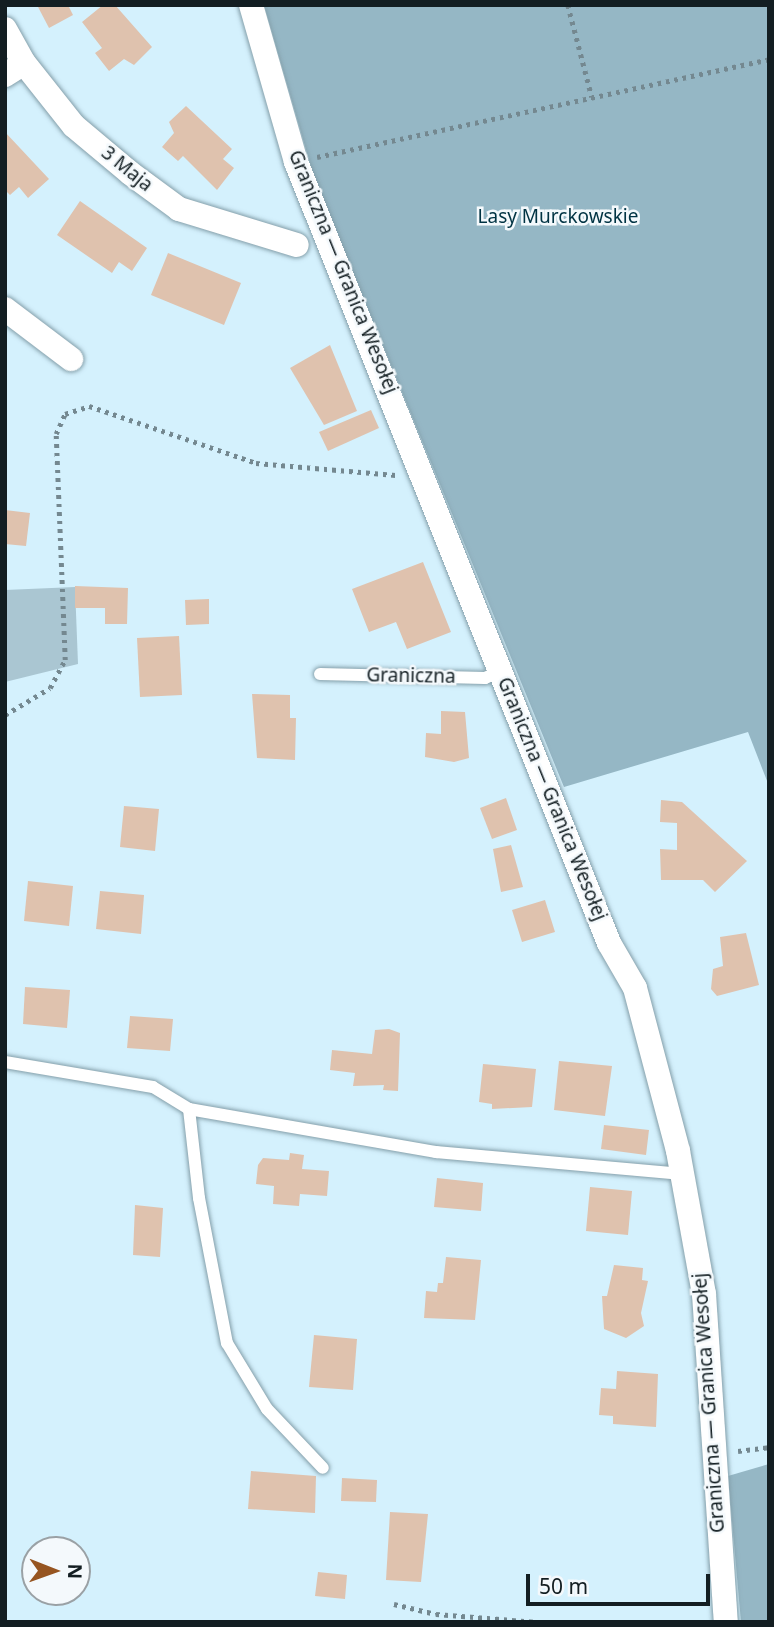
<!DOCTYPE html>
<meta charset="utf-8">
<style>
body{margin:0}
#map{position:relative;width:774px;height:1627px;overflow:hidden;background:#d4f1fd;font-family:"Noto Sans",sans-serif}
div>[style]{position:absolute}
.green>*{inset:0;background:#aac6d2}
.forest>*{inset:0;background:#95b7c5}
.building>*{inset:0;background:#dfc2ae}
.path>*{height:4.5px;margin-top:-2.25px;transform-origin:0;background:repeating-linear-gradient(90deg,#748890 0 3.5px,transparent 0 8.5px)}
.roads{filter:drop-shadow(0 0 2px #849faa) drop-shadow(0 0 2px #849faa)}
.service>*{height:12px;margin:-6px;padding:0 6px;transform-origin:6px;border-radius:6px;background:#fff}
.minor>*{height:24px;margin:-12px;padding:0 12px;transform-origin:12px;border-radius:12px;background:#fff}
span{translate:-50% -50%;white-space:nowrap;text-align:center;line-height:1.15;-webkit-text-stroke:5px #f4f9fc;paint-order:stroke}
.street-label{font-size:19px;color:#131e22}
.park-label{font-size:19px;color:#003343}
.frame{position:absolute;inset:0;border:7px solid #131e22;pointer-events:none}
.north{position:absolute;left:21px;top:1536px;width:70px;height:70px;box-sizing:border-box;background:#f4f9fc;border:2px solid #9aa1a5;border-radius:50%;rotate:91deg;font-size:19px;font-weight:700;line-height:28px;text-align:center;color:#131e22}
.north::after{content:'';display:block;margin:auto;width:24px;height:32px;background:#965521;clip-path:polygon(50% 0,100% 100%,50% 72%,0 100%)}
.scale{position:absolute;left:526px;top:1574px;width:184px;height:32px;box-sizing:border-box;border:4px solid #131e22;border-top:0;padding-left:9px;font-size:21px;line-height:24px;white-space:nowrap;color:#131e22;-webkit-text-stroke:5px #f4f9fc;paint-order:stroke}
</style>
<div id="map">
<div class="green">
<div style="clip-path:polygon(75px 587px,78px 664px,5px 682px,5px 590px)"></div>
</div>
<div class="forest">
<div style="clip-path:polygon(264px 5px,769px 5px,769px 786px,748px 732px,564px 787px,314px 177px)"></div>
<div style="clip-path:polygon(769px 1464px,769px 1622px,741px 1622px,728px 1476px)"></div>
</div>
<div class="building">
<div style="clip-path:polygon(37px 5px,68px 5px,73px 15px,49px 28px)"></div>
<div style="clip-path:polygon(103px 5px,115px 5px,152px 47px,134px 65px,124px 59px,109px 71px,95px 53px,102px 48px,82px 22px)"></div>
<div style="clip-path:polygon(186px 106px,232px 149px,223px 159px,234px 168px,217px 190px,183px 156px,178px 161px,162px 147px,174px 133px,169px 122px)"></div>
<div style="clip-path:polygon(5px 132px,49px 179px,28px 198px,19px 187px,10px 195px,5px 190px)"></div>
<div style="clip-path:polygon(80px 201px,147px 248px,132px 271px,119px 262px,112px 273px,57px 235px)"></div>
<div style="clip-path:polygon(168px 253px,241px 283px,224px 325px,151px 295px)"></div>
<div style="clip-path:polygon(330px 345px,357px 411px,324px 425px,290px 368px)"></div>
<div style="clip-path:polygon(371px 410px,379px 428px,328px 451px,319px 432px)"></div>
<div style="clip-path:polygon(5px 510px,30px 513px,26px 546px,5px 544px)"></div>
<div style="clip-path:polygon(423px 562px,451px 632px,407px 649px,396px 622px,369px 632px,352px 589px)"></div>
<div style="clip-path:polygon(75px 586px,128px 588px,127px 624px,105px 624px,105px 608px,75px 608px)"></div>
<div style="clip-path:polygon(209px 599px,209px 624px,186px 625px,185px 600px)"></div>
<div style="clip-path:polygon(179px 636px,182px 695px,140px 697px,137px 638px)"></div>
<div style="clip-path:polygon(252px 694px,290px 695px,290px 718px,296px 718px,295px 760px,257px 758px)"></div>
<div style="clip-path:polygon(441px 711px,465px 712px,469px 758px,454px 762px,425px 757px,426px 733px,441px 734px)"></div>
<div style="clip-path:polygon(506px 798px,517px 830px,492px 839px,480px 808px)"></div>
<div style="clip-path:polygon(661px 800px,682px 802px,747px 861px,715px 892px,703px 880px,661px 880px,660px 849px,677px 850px,677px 823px,660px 822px)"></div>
<div style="clip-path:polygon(124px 806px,159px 809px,155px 851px,120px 847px)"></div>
<div style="clip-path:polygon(511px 845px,523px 887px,501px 892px,493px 849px)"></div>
<div style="clip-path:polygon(28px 881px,73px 886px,69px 926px,24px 921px)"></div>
<div style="clip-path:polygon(100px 891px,144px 895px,141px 934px,96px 929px)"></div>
<div style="clip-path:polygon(545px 900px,555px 932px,522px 942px,512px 910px)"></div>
<div style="clip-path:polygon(746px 933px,759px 985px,717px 996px,711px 989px,713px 969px,723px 966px,720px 937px)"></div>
<div style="clip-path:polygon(25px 987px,70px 990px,67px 1028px,23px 1024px)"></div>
<div style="clip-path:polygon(130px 1016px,173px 1019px,170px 1051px,127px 1048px)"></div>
<div style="clip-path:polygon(389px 1029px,400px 1033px,398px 1091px,383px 1090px,384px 1085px,353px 1086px,355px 1073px,330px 1070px,332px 1050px,372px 1054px,375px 1030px)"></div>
<div style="clip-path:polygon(559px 1061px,612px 1066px,605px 1116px,554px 1110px)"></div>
<div style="clip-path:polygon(483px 1064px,536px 1069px,532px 1107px,492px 1109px,492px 1104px,479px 1102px)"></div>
<div style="clip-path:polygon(604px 1125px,649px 1130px,646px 1155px,601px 1149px)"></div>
<div style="clip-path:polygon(290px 1153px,304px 1155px,302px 1169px,329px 1171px,327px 1196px,300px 1194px,299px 1206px,273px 1204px,274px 1186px,256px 1184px,258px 1165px,263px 1158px,289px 1160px)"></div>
<div style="clip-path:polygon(437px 1178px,483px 1183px,481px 1211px,434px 1207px)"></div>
<div style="clip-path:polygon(590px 1187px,632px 1191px,628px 1235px,586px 1231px)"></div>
<div style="clip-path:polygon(135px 1205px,163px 1208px,160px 1257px,133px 1255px)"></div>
<div style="clip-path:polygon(446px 1257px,481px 1260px,475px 1320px,424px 1318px,426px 1291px,437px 1292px,438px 1283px,443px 1283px)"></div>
<div style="clip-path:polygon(614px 1265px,643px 1268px,642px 1280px,648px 1281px,641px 1313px,644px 1326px,626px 1338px,604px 1329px,602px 1296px,607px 1296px)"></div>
<div style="clip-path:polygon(314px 1335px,357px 1339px,353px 1390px,309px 1387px)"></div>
<div style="clip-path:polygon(617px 1371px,658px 1374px,656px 1427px,613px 1424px,613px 1416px,599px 1415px,601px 1388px,616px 1389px)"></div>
<div style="clip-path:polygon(251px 1471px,316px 1476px,315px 1513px,248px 1509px)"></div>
<div style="clip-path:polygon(342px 1478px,377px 1480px,376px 1502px,341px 1501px)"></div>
<div style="clip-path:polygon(390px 1512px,428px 1514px,421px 1582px,386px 1580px)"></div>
<div style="clip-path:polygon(318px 1572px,347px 1575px,345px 1599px,315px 1596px)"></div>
</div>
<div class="path">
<div style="left:568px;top:5px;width:95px;rotate:75.4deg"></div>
<div style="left:317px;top:157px;width:463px;rotate:-12.2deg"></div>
<div style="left:5px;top:715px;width:52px;rotate:-31deg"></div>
<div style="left:50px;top:688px;width:32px;rotate:-62deg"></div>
<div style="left:65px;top:660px;width:226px;rotate:-92.3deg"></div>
<div style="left:56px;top:434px;width:22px;rotate:-66deg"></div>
<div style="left:65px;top:414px;width:25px;rotate:-18deg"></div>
<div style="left:89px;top:406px;width:176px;rotate:18.8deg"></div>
<div style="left:256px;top:463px;width:140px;rotate:4.9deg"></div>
<div style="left:738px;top:1451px;width:31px;rotate:-7deg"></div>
<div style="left:394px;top:1604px;width:43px;rotate:13.4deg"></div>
<div style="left:436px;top:1614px;width:102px;rotate:4.5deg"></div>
</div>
<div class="roads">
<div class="service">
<div style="left:320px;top:674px;width:165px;rotate:1.4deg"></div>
<div style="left:485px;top:678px;width:17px;rotate:-24deg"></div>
<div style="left:5px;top:1062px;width:150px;rotate:9.6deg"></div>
<div style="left:153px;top:1087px;width:42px;rotate:31.4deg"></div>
<div style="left:189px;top:1109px;width:90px;rotate:83.6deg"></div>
<div style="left:199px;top:1198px;width:148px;rotate:79.1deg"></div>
<div style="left:227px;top:1343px;width:77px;rotate:58.8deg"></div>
<div style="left:267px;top:1409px;width:81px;rotate:46.5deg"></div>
<div style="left:189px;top:1109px;width:251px;rotate:9.9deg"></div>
<div style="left:436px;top:1152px;width:247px;rotate:5.1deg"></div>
</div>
<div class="minor">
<div style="left:251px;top:5px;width:163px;rotate:74deg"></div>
<div style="left:296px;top:162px;width:841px;rotate:68.16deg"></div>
<div style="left:609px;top:943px;width:52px;rotate:60deg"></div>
<div style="left:635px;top:988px;width:169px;rotate:75.2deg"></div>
<div style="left:678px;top:1151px;width:145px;rotate:79.7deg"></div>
<div style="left:704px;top:1294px;width:329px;rotate:86.2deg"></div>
<div style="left:5px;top:29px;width:39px;rotate:61deg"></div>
<div style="left:24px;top:63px;width:80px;rotate:51.6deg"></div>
<div style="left:74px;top:126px;width:73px;rotate:40deg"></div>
<div style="left:130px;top:173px;width:61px;rotate:36.3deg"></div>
<div style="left:179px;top:209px;width:123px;rotate:17deg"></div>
<div style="left:5px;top:75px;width:22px;rotate:-32deg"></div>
<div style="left:5px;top:309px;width:83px;rotate:37.1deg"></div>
</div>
</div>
<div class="street-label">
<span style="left:127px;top:169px;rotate:39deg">3 Maja</span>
<span style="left:343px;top:272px;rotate:68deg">Graniczna — Granica Wesołej</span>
<span style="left:411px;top:676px;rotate:1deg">Graniczna</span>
<span style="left:552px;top:799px;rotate:68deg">Graniczna — Granica Wesołej</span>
<span style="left:709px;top:1403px;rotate:-94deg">Graniczna — Granica Wesołej</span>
</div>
<div class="park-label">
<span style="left:558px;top:217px">Lasy Murckowskie</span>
</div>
<div class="frame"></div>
<div class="north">N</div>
<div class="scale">50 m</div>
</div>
